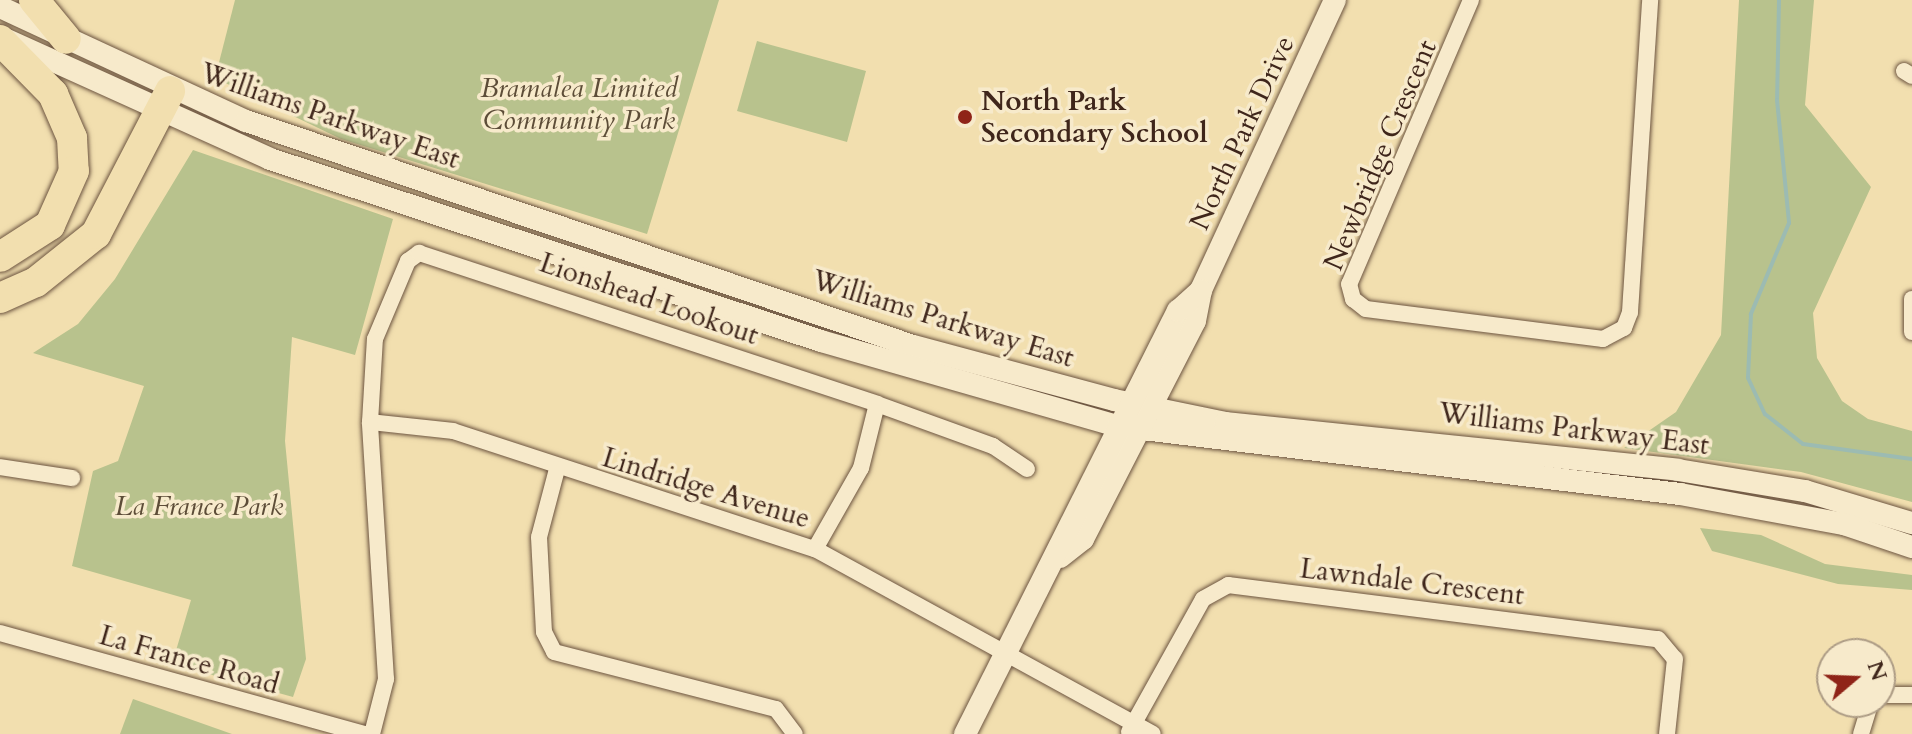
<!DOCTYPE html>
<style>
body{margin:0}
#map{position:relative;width:1912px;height:734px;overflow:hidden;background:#f2dfaf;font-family:Cardo,serif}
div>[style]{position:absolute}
.green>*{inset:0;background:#b8c28d}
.stream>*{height:4px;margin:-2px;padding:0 2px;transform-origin:2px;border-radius:2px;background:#9cbbb2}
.roads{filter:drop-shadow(0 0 2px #6c5440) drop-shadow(0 0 2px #6c5440)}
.street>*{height:16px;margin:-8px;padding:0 8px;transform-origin:8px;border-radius:8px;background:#f7eacb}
.secondary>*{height:22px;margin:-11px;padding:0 11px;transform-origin:11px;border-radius:11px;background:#f7eacb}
.highway>*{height:30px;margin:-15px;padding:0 15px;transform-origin:15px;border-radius:15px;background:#f2dfaf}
.dots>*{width:22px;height:22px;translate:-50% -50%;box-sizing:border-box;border:4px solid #f7eacb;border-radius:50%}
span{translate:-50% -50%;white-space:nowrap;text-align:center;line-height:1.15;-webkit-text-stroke:7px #f7eacb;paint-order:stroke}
.park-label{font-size:28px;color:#5d4d38;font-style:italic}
.poi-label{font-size:28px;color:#3f261b;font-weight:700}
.left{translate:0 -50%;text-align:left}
.street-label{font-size:28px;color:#3f261b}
.north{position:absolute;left:1816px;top:638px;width:80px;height:80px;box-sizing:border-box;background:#f7eacb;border:2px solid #ad9c85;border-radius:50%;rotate:71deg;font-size:22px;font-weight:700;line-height:32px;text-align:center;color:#3f261b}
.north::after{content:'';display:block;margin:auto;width:28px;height:36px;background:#8f2418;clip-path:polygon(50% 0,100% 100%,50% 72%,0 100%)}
</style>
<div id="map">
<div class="green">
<div style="clip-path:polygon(235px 0,719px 0,647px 234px,341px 139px,215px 78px)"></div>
<div style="clip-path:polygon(1739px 0,1814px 0,1805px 105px,1871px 187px,1813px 313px,1817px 358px,1842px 401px,1868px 419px,1912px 431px,1912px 502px,1801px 472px,1624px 448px,1676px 412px,1721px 335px)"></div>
<div style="clip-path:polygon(757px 41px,866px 71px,847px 142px,737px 111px)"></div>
<div style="clip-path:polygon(193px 150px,393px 219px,355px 355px,292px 337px,285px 441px,306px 659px,293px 697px,172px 664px,191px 600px,72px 566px,93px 471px,118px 461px,144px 386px,33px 353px,78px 324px,115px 279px)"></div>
<div style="clip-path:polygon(1700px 528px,1761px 535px,1825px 564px,1912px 575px,1912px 590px,1838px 584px,1712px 551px)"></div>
<div style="clip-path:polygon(133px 699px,232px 734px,120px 734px)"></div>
</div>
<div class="stream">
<div style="left:1779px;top:0;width:100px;rotate:91.1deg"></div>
<div style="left:1777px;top:100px;width:124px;rotate:84.4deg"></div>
<div style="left:1789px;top:223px;width:99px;rotate:112.7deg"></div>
<div style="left:1751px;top:314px;width:64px;rotate:92.7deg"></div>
<div style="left:1748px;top:378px;width:40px;rotate:65deg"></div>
<div style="left:1765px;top:414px;width:48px;rotate:38.3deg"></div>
<div style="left:1803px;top:444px;width:110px;rotate:7.8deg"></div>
</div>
<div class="roads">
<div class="street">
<div style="left:1471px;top:0;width:309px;rotate:113.2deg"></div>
<div style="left:1349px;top:284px;width:16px;rotate:75deg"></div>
<div style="left:1353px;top:299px;width:16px;rotate:38deg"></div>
<div style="left:1366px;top:309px;width:239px;rotate:7.2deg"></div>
<div style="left:1603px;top:339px;width:24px;rotate:-28deg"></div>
<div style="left:1624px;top:328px;width:17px;rotate:-69deg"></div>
<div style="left:1630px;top:312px;width:313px;rotate:-86.3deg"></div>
<div style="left:1904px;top:71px;width:9px;rotate:32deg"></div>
<div style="left:1912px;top:299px;width:33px;rotate:90deg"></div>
<div style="left:370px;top:422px;width:83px;rotate:6.2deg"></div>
<div style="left:453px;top:431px;width:381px;rotate:18.1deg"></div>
<div style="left:815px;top:549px;width:385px;rotate:28.7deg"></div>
<div style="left:0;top:467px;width:73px;rotate:8.7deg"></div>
<div style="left:557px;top:469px;width:70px;rotate:104.8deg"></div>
<div style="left:539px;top:537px;width:95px;rotate:87deg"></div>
<div style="left:544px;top:632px;width:22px;rotate:63deg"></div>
<div style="left:554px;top:652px;width:229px;rotate:14.4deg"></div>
<div style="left:776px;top:709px;width:31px;rotate:53deg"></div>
<div style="left:815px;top:549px;width:93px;rotate:-60.4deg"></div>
<div style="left:861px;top:468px;width:66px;rotate:-76deg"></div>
<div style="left:0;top:633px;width:378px;rotate:15.5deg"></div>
<div style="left:1880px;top:695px;width:32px"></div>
<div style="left:1129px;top:732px;width:152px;rotate:-60.9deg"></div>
<div style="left:1203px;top:599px;width:29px;rotate:-29deg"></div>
<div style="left:1228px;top:585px;width:433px;rotate:7.2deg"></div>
<div style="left:1658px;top:639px;width:26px;rotate:50deg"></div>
<div style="left:1675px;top:659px;width:75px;rotate:96.1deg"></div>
<div style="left:372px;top:734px;width:57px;rotate:-75.7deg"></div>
<div style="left:386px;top:679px;width:257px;rotate:-93.6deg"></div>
<div style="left:370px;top:422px;width:83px;rotate:-86.6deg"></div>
<div style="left:375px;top:339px;width:85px;rotate:-67.1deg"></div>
<div style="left:408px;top:261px;width:14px;rotate:-36deg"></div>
<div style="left:419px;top:253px;width:482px;rotate:18.2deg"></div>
<div style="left:877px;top:404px;width:123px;rotate:19.9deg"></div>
<div style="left:993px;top:446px;width:41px;rotate:34.1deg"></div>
<div style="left:1861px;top:734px;width:34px;rotate:-73deg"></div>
</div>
<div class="secondary">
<div style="left:0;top:7px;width:271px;rotate:24.9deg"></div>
<div style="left:246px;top:121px;width:704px;rotate:18.64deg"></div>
<div style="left:913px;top:346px;width:208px;rotate:15deg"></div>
<div style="left:1114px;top:400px;width:114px;rotate:11.6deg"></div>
<div style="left:1226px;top:423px;width:454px;rotate:5.9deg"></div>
<div style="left:1678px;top:470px;width:129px;rotate:9.4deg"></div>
<div style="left:1805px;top:491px;width:112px;rotate:16.7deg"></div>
<div style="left:7px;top:40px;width:289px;rotate:24.3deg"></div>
<div style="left:270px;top:159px;width:580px;rotate:18.28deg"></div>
<div style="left:821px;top:341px;width:309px;rotate:16deg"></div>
<div style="left:1118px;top:426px;width:566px;rotate:6.9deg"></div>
<div style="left:1680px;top:494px;width:167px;rotate:10.4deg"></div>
<div style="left:1844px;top:524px;width:72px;rotate:18.7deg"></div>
<div style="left:1060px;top:557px;width:29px;rotate:-38deg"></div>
<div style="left:1083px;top:539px;width:245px;rotate:-62.8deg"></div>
<div style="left:1195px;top:321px;width:32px;rotate:-79deg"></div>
<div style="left:1201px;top:290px;width:319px;rotate:-65.2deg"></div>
<div style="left:965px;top:734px;width:474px;rotate:-63.3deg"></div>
<div style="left:1178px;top:311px;width:31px;rotate:-42deg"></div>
</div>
<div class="highway">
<div style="left:34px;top:0;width:50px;rotate:50.6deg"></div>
<div style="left:0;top:40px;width:76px;rotate:45.5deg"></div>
<div style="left:53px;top:94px;width:48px;rotate:66.6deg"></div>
<div style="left:72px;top:138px;width:33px;rotate:87deg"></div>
<div style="left:74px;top:171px;width:59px;rotate:114deg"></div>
<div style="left:50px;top:225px;width:59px;rotate:147.4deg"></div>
<div style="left:0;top:298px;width:39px;rotate:-24deg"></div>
<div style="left:36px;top:282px;width:77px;rotate:-38.7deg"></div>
<div style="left:96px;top:234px;width:161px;rotate:-62.6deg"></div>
</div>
</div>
<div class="dots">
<div style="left:965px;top:117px;background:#8f2418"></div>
</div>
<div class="park-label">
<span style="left:579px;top:104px">Bramalea Limited<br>Community Park</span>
<span style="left:199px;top:506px">La France Park</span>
</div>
<div class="poi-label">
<span class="left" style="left:981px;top:117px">North Park<br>Secondary School</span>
</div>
<div class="street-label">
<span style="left:330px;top:116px;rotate:19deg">Williams Parkway East</span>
<span style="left:1242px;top:133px;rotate:-65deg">North Park Drive</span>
<span style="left:1380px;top:155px;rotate:-67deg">Newbridge Crescent</span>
<span style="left:649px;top:299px;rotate:19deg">Lionshead Lookout</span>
<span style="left:943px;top:319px;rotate:17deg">Williams Parkway East</span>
<span style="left:1574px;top:429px;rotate:7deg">Williams Parkway East</span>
<span style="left:706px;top:488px;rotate:17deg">Lindridge Avenue</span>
<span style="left:1412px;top:582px;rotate:7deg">Lawndale Crescent</span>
<span style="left:189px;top:660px;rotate:16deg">La France Road</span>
</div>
<div class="north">N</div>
</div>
